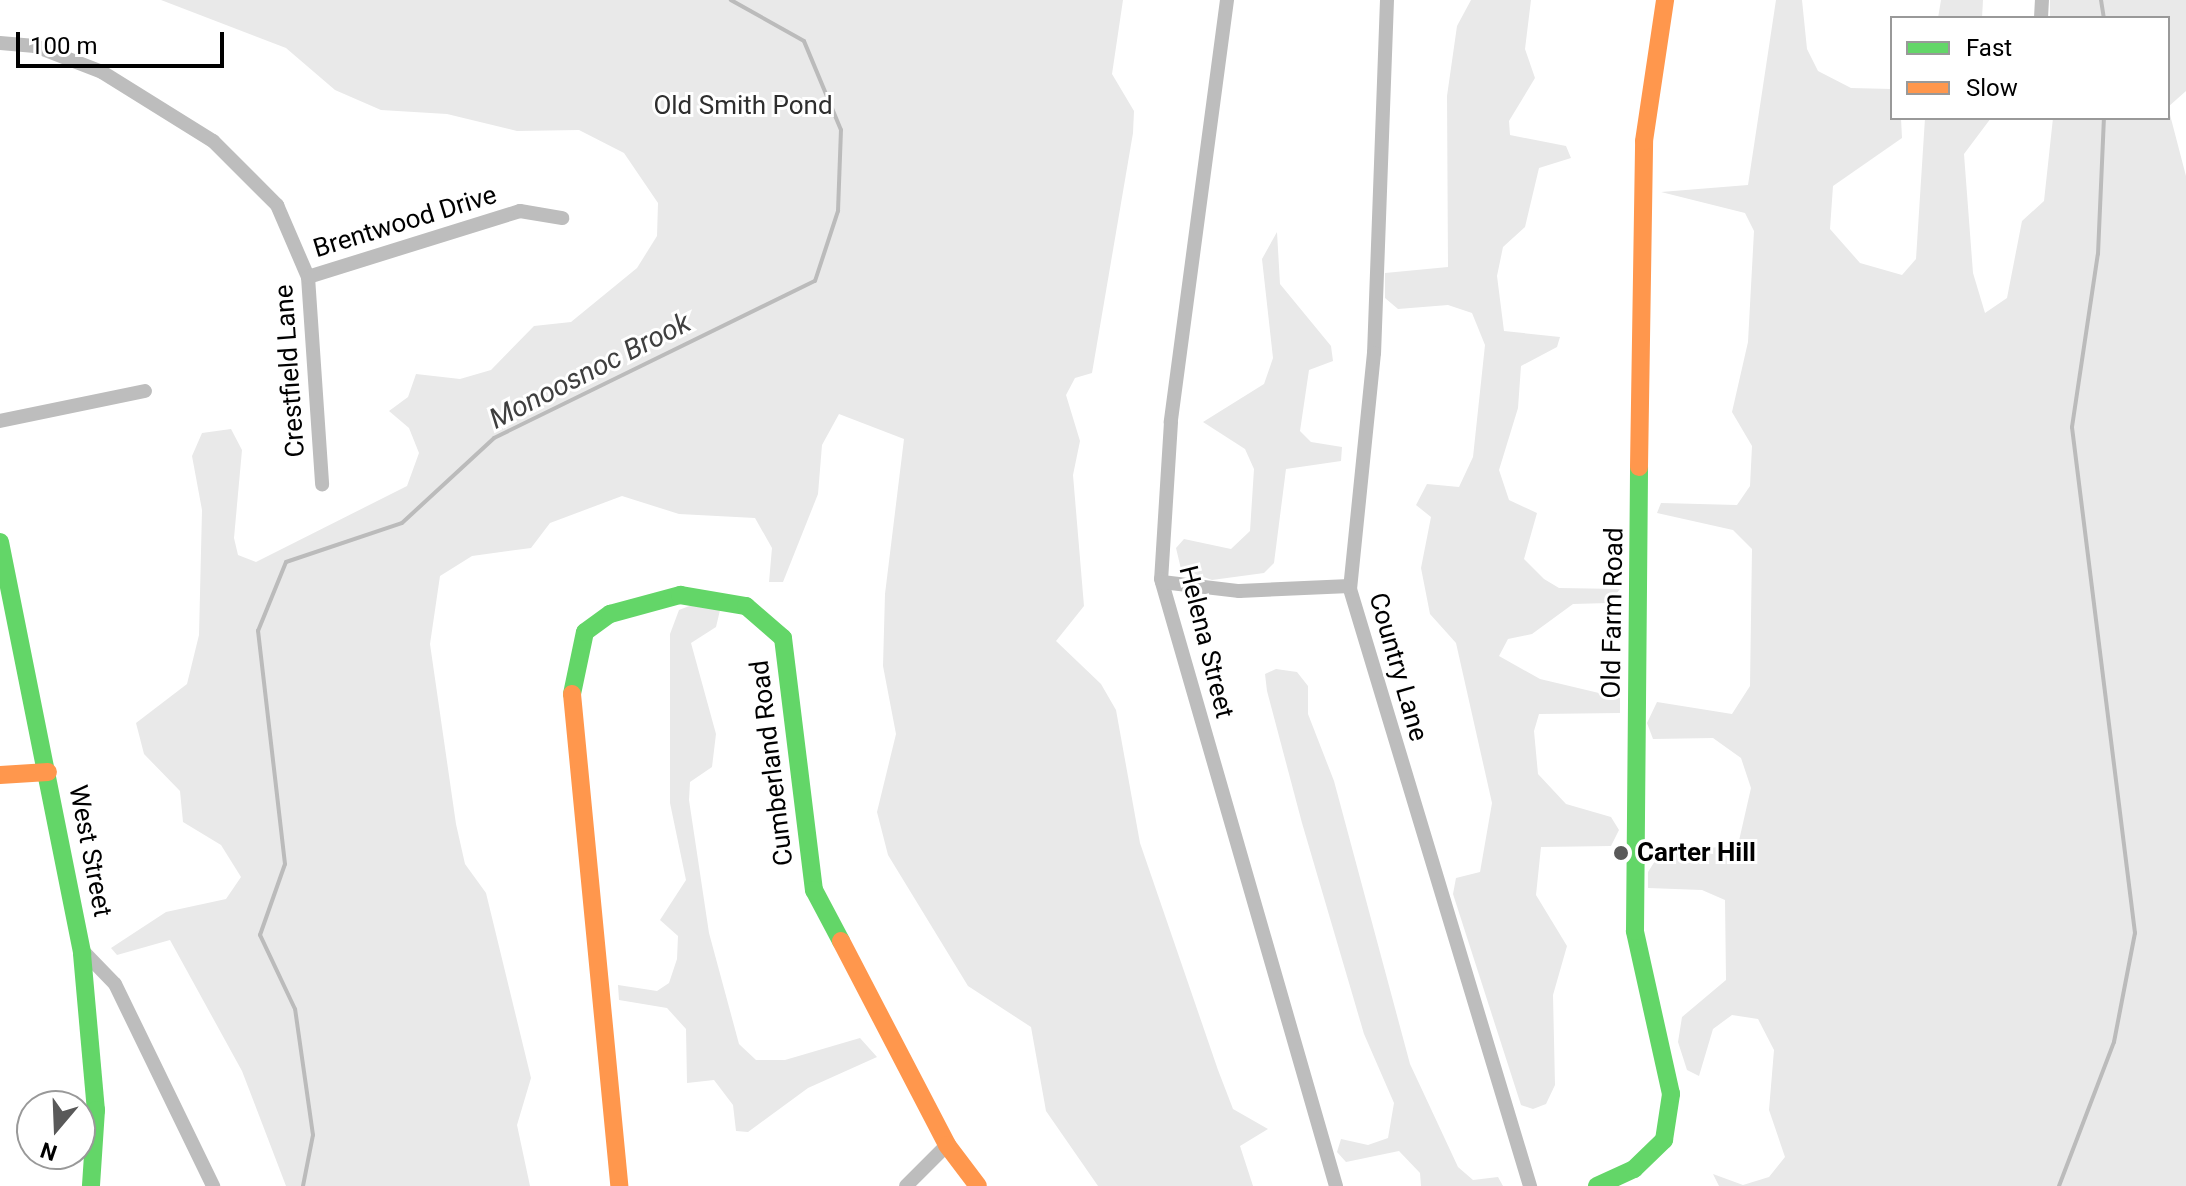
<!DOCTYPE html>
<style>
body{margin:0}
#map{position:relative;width:2186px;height:1186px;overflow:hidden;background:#fff;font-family:Roboto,sans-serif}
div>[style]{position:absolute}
.green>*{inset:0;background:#e9e9e9}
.stream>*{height:4px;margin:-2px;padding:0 2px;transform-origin:2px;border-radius:2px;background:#bbb}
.street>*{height:14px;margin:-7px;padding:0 7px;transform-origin:7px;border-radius:7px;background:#bdbdbd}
.fast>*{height:18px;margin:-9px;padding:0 9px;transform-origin:9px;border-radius:9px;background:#63d668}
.slow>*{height:18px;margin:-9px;padding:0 9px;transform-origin:9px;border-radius:9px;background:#ff974d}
.dots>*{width:22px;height:22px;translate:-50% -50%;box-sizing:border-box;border:4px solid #fff;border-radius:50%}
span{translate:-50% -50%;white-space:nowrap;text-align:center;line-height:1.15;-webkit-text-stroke:6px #fff;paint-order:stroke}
.park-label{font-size:26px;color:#2e2e2e}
.street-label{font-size:26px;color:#000}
.poi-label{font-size:26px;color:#000;font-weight:700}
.left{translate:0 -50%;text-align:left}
.water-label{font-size:28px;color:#3f3f3f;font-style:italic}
.legend{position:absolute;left:1890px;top:16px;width:280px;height:104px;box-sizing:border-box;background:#fff;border:2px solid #999;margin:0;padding:10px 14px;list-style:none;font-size:24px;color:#000}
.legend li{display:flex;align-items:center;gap:16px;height:40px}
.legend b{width:40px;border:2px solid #999}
.north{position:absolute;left:16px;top:1090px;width:80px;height:80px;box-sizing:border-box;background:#fff;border:2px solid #999;border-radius:50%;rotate:199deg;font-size:22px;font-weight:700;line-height:32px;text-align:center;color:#000}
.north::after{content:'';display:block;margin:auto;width:28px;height:36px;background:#595959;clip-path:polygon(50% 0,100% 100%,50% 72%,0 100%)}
.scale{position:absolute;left:16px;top:32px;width:208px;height:36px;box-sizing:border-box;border:4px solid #000;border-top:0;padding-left:10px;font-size:24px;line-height:28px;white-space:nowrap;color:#000;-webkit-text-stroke:6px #fff;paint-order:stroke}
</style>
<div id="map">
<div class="green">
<div style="clip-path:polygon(161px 0,1123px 0,1112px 74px,1134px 111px,1133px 133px,1092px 373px,1075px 378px,1066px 395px,1080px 441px,1073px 475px,1084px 606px,1056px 641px,1101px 684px,1116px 710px,1140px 843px,1218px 1070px,1233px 1109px,1268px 1129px,1240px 1146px,1253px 1186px,1098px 1186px,1046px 1111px,1031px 1027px,968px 986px,888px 855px,877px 812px,896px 734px,883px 666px,885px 594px,904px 439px,839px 414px,822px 445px,818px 494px,783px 582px,769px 582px,772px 548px,755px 518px,679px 514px,622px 496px,550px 523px,531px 548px,472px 556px,440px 576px,430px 644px,456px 824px,465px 864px,486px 893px,531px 1078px,517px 1125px,530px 1186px,286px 1186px,242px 1071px,170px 940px,117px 955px,111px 948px,166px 912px,226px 899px,241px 877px,221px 845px,183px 822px,180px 791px,144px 754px,136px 723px,187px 684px,199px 635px,202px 510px,192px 456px,202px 433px,231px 429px,242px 450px,234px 538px,238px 555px,256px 562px,407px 486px,419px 453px,409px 428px,389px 411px,408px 397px,416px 374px,460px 379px,491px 370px,534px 326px,571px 322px,637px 268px,657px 236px,658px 203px,624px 153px,579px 130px,517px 131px,447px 114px,381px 110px,335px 90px,286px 48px)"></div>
<div style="clip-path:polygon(1471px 0,1531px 0,1525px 49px,1535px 78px,1509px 121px,1510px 135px,1566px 146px,1571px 158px,1539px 168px,1525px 227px,1503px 247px,1497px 276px,1504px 331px,1560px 337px,1557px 347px,1521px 366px,1518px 408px,1499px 470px,1509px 500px,1537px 513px,1524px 559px,1544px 579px,1559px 588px,1620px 589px,1609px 603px,1573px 604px,1532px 634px,1508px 639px,1499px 656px,1540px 679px,1620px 698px,1620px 713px,1539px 714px,1534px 731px,1538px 774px,1566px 804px,1611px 817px,1619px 830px,1611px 846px,1541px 847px,1536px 895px,1567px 946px,1553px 995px,1555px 1085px,1546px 1104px,1533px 1109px,1521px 1105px,1453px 894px,1456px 878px,1480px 872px,1492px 803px,1456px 643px,1430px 614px,1421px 568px,1431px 517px,1416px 505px,1427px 484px,1459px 487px,1473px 457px,1485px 345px,1472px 313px,1448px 305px,1398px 309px,1385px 298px,1385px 273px,1448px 267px,1447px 96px,1457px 26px)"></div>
<div style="clip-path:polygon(1776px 0,1802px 0,1807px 49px,1818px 71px,1851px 88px,1892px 89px,1892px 118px,1901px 118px,1902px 138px,1833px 186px,1830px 229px,1860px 263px,1902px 275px,1916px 259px,1925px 118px,1991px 118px,1964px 154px,1973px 273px,1985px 313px,2007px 298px,2022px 221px,2044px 201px,2053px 118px,2168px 118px,2168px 18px,2050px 18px,2050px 0,2186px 0,2186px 91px,2168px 107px,2186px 176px,2186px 1186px,1719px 1186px,1713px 1174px,1743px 1185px,1769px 1177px,1785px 1157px,1769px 1110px,1774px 1050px,1758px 1019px,1732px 1015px,1713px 1029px,1699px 1076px,1687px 1070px,1678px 1042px,1682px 1017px,1726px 980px,1725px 900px,1702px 890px,1648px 888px,1648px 872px,1660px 853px,1738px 845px,1751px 788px,1741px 758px,1713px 738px,1653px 739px,1647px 723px,1657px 702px,1732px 714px,1750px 686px,1752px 549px,1733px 530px,1657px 513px,1661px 503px,1737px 505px,1750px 486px,1752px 446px,1732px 412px,1748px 342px,1754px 231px,1745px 213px,1661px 192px,1748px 185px)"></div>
<div style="clip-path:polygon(1941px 0,1983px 0,1982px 18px,1938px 18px)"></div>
<div style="clip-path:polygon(1277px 232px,1280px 284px,1331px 346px,1333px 361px,1309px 370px,1300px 431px,1311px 442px,1342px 447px,1341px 461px,1286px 469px,1274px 563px,1264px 573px,1212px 580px,1181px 569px,1176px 548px,1184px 539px,1231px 549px,1250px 531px,1254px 469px,1245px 449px,1203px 422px,1264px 384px,1273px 358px,1262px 259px)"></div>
<div style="clip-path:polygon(697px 603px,721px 606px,716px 627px,691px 643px,716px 734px,712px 767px,690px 782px,689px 800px,709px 933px,739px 1044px,756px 1060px,785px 1060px,860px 1038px,877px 1057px,808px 1088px,748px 1132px,736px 1131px,733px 1105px,714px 1080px,687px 1083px,686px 1029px,667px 1008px,619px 1000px,618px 985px,657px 991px,669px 983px,677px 959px,678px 936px,660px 920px,686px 880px,670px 803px,670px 634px,679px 610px)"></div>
<div style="clip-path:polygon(1276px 669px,1297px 672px,1308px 686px,1308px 714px,1334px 781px,1410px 1064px,1458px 1167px,1473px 1180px,1498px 1177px,1503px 1186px,1421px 1186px,1420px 1173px,1399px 1151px,1346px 1162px,1337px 1152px,1341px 1139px,1368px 1145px,1388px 1138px,1394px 1103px,1364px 1034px,1302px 823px,1267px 691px,1265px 674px)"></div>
</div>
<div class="stream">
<div style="left:2101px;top:0;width:18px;rotate:81deg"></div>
<div style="left:303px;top:1186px;width:52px;rotate:-78.9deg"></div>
<div style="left:313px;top:1135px;width:127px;rotate:-98.1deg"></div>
<div style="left:295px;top:1009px;width:82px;rotate:-115.3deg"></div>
<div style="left:260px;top:935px;width:75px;rotate:-70.6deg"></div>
<div style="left:285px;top:864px;width:235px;rotate:-96.6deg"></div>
<div style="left:258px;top:631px;width:74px;rotate:-67.9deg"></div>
<div style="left:286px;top:562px;width:122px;rotate:-18.6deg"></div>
<div style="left:402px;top:523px;width:125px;rotate:-42.7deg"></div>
<div style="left:494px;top:438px;width:357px;rotate:-26.1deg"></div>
<div style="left:815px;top:281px;width:74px;rotate:-71.8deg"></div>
<div style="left:838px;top:211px;width:81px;rotate:-87.9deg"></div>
<div style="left:841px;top:130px;width:96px;rotate:-112.6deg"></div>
<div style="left:804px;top:41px;width:84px;rotate:-150.7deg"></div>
<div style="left:2059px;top:1186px;width:154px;rotate:-69.1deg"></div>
<div style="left:2114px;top:1042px;width:111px;rotate:-79.1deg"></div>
<div style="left:2135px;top:933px;width:510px;rotate:-97.1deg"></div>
<div style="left:2072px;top:427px;width:175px;rotate:-81.5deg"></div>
<div style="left:2098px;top:254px;width:136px;rotate:-87.5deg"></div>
</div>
<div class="street">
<div style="left:1227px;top:0;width:426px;rotate:97.6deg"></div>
<div style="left:1171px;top:422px;width:157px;rotate:93.6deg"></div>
<div style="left:1161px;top:579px;width:632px;rotate:73.92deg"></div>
<div style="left:1387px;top:0;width:353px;rotate:92.1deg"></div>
<div style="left:1374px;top:353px;width:237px;rotate:95.8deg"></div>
<div style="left:1350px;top:589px;width:624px;rotate:73.22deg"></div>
<div style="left:2041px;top:18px;width:18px;rotate:-87deg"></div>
<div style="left:0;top:43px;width:35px;rotate:5deg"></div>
<div style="left:35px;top:46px;width:72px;rotate:21.2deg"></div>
<div style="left:102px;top:72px;width:131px;rotate:31.9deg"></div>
<div style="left:213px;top:141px;width:91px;rotate:45deg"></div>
<div style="left:277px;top:205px;width:78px;rotate:66.7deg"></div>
<div style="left:308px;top:277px;width:208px;rotate:86.1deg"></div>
<div style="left:308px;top:277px;width:222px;rotate:-17.3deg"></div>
<div style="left:520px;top:211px;width:43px;rotate:9.5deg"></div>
<div style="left:0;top:421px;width:148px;rotate:-11.7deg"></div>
<div style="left:1162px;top:582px;width:78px;rotate:6.7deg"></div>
<div style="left:1239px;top:591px;width:111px;rotate:-2.6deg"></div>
<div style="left:82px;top:950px;width:47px;rotate:45.9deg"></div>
<div style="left:115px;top:984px;width:225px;rotate:64.1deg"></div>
<div style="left:906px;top:1186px;width:58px;rotate:-45deg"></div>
</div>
<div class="fast">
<div style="left:0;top:542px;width:420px;rotate:78.7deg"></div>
<div style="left:82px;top:954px;width:157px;rotate:84.9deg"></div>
<div style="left:96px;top:1110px;width:76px;rotate:93.8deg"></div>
<div style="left:572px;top:694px;width:63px;rotate:-78.2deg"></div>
<div style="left:585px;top:632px;width:31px;rotate:-36deg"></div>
<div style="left:610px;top:614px;width:73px;rotate:-15.2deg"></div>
<div style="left:680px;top:595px;width:67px;rotate:9.5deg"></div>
<div style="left:746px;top:606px;width:49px;rotate:40.9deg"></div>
<div style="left:783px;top:638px;width:254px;rotate:83deg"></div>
<div style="left:814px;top:890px;width:58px;rotate:62.1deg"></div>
<div style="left:1597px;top:1186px;width:41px;rotate:-24.7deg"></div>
<div style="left:1634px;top:1169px;width:42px;rotate:-44deg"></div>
<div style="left:1664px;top:1140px;width:47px;rotate:-81.3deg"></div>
<div style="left:1671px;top:1094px;width:167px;rotate:-102.5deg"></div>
<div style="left:1635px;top:931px;width:464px;rotate:-89.5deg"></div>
</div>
<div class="slow">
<div style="left:1639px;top:467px;width:326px;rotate:-89.1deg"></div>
<div style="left:1644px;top:141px;width:143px;rotate:-81.5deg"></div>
<div style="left:572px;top:694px;width:494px;rotate:84.5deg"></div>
<div style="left:0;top:775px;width:48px;rotate:-3.6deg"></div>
<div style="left:841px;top:941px;width:230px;rotate:62.5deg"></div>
<div style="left:947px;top:1145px;width:51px;rotate:52.9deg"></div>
</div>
<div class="dots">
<div style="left:1621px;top:853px;background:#595959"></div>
</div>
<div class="park-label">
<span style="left:743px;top:106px">Old Smith Pond</span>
</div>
<div class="street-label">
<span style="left:405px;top:222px;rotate:-17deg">Brentwood Drive</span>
<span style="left:290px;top:371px;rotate:-94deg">Crestfield Lane</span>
<span style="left:1613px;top:613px;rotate:-89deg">Old Farm Road</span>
<span style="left:1206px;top:642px;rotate:76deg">Helena Street</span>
<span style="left:1398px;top:667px;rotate:74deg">Country Lane</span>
<span style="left:772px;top:763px;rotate:-97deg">Cumberland Road</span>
<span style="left:90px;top:851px;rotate:79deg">West Street</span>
</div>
<div class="poi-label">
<span class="left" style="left:1637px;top:853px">Carter Hill</span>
</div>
<div class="water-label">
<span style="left:590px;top:371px;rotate:-27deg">Monoosnoc Brook</span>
</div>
<ul class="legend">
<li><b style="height:10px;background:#63d668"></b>Fast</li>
<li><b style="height:10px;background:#ff974d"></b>Slow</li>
</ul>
<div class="north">N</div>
<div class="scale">100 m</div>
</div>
